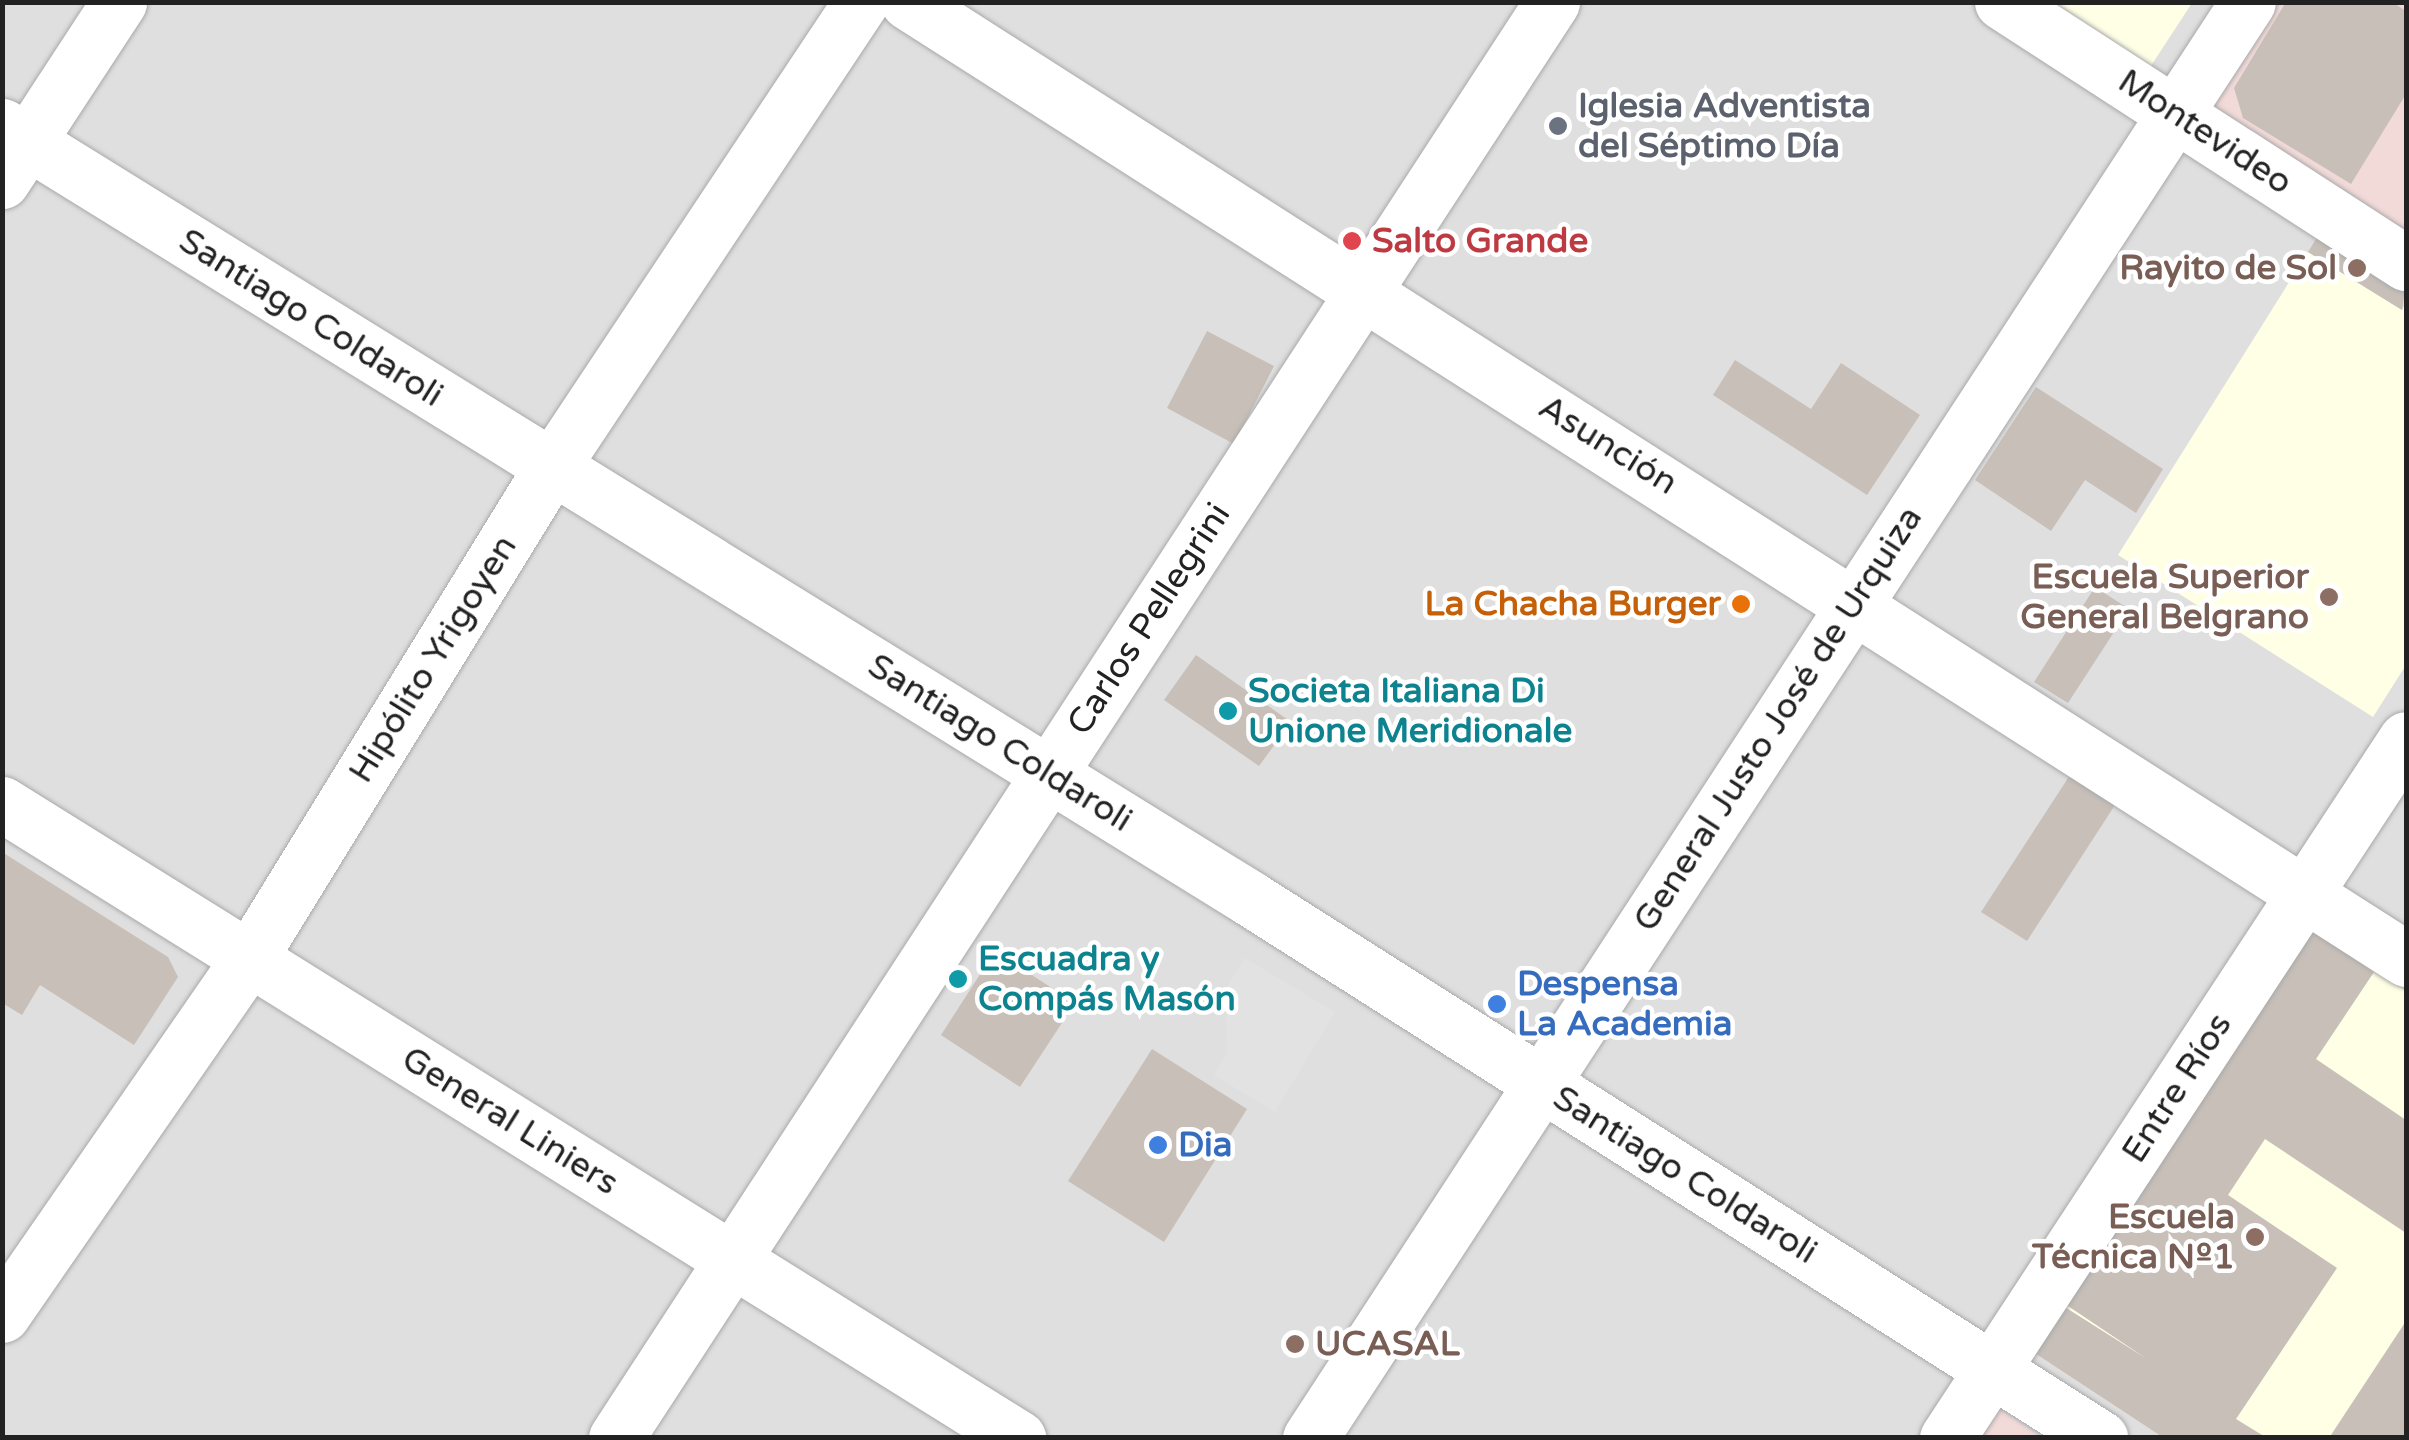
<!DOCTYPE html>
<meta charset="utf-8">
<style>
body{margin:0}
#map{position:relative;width:2409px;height:1440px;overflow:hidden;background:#f2efe9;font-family:"Varela Round",sans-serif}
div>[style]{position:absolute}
.residential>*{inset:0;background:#e0dfdf}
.commercial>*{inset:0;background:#f2dad9}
.education>*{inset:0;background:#ffffe5}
.parking>*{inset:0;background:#e2e2e2}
.building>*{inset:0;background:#c7bfb8}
.roads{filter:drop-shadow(0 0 2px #a9a9a9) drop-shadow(0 0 2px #a9a9a9)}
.minor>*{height:55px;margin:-27.5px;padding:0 27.5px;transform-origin:27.5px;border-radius:27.5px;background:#fff}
.dots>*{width:28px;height:28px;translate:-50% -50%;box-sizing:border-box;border:5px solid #fff;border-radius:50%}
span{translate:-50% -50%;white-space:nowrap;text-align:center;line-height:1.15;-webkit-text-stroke:9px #fff;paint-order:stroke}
.worship-label{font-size:35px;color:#5b616d;font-weight:700}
.left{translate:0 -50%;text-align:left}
.street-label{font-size:35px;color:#222}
.health-label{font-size:35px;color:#be3a42;font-weight:700}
.education-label{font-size:35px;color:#785e54;font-weight:700}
.right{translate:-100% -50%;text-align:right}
.food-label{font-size:35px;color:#c56008;font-weight:700}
.culture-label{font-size:35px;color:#0d838f;font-weight:700}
.shop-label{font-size:35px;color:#366cbe;font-weight:700}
.frame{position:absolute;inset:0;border:5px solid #222;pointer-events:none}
</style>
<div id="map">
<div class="residential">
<div style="clip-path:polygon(3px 3px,2406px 3px,2406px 1437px,3px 1437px)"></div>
</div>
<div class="commercial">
<div style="clip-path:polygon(2281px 3px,2406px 3px,2406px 242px,2213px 106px)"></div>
<div style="clip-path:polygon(1988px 1401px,2040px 1437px,1964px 1438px)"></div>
</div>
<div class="education">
<div style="clip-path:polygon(2030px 3px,2192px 3px,2145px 75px)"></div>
<div style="clip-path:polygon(2308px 252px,2402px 310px,2406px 303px,2406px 665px,2373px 717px,2118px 555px)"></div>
<div style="clip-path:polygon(2305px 926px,2406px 991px,2406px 1437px,2263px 1437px,2060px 1304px)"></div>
</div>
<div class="parking">
<div style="clip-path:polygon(1245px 958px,1335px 1012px,1275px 1112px,1214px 1075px,1227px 1053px,1225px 990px)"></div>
</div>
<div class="building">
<div style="clip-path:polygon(2286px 2px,2392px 2px,2406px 11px,2406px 94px,2351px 184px,2243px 118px,2234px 88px)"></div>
<div style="clip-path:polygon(2321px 231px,2406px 285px,2402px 310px,2308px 252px)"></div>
<div style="clip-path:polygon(1207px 331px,1274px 366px,1234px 444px,1167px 408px)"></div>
<div style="clip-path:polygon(1735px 360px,1811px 409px,1841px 363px,1920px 415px,1867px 495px,1713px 395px)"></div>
<div style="clip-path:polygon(2036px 387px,2163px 469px,2136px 513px,2085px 480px,2051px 531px,1975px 480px)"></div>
<div style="clip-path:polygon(2095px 587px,2129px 609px,2068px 703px,2034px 682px)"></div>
<div style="clip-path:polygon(1196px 655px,1291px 722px,1259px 766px,1164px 700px)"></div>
<div style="clip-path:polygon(2070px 775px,2115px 805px,2027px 941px,1981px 912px)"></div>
<div style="clip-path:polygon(2px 852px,168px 957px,178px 977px,134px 1045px,40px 985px,22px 1015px,2px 1003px)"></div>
<div style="clip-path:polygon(2305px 926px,2374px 972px,2316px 1059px,2406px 1120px,2406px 1233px,2265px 1139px,2228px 1195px,2337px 1268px,2236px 1419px,2267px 1438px,2164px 1438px,2030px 1350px,2060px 1304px,2147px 1359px,2059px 1300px)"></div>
<div style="clip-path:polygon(995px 951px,1075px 1003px,1020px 1087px,941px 1035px)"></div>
<div style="clip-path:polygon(1152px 1049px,1247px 1109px,1164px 1242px,1068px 1181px)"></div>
<div style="clip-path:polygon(2406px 1321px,2406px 1438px,2329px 1438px)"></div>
</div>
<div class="roads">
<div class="minor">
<div style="left:908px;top:2px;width:1778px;rotate:32.57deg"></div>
<div style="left:2002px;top:2px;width:481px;rotate:32.9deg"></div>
<div style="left:2px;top:126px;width:1469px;rotate:31.75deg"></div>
<div style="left:1251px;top:899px;width:1006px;rotate:32.41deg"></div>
<div style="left:2px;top:181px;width:214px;rotate:-56.8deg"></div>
<div style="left:2px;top:804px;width:1198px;rotate:31.96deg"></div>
<div style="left:2px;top:1315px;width:436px;rotate:-55.3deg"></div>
<div style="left:250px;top:957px;width:574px;rotate:-58.39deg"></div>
<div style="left:551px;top:468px;width:560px;rotate:-56.37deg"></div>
<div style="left:616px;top:1438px;width:1714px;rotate:-56.9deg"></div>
<div style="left:1310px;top:1438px;width:1715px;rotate:-56.85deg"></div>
<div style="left:1947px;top:1438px;width:836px;rotate:-56.71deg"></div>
</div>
</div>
<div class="dots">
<div style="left:1558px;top:126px;background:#6b7280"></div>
<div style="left:1352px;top:241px;background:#e0444e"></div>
<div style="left:2357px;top:268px;background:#8d6e63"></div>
<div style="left:2329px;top:597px;background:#8d6e63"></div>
<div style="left:1741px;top:604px;background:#e8710a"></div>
<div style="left:1228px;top:711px;background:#0f9aa8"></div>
<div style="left:958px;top:979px;background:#0f9aa8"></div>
<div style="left:1497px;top:1004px;background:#3f7fe0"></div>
<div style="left:1158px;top:1145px;background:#3f7fe0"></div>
<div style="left:2255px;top:1237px;background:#8d6e63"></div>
<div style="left:1295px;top:1344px;background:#8d6e63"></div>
</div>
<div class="worship-label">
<span class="left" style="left:1578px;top:126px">Iglesia Adventista<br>del Séptimo Día</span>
</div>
<div class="street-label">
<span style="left:2205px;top:132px;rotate:33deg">Montevideo</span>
<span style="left:311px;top:318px;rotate:32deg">Santiago Coldaroli</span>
<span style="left:1608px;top:445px;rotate:32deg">Asunción</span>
<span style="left:1149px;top:619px;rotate:-57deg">Carlos Pellegrini</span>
<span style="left:433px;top:659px;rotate:-58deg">Hipólito Yrigoyen</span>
<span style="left:1778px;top:719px;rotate:-57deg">General Justo José de Urquiza</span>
<span style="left:1000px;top:743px;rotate:32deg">Santiago Coldaroli</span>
<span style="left:2177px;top:1088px;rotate:-57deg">Entre Ríos</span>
<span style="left:510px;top:1121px;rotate:32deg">General Liniers</span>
<span style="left:1685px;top:1175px;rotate:32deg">Santiago Coldaroli</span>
</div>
<div class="health-label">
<span class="left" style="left:1372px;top:241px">Salto Grande</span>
</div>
<div class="education-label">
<span class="right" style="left:2337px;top:268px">Rayito de Sol</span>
<span class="right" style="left:2309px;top:597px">Escuela Superior<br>General Belgrano</span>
<span class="right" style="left:2235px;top:1237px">Escuela<br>Técnica Nº1</span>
<span class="left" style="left:1315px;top:1344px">UCASAL</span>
</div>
<div class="food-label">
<span class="right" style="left:1721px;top:604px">La Chacha Burger</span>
</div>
<div class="culture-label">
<span class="left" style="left:1248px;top:711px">Societa Italiana Di<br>Unione Meridionale</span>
<span class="left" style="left:978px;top:979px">Escuadra y<br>Compás Masón</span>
</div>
<div class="shop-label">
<span class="left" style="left:1517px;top:1004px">Despensa<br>La Academia</span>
<span class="left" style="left:1178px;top:1145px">Dia</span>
</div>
<div class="frame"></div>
</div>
